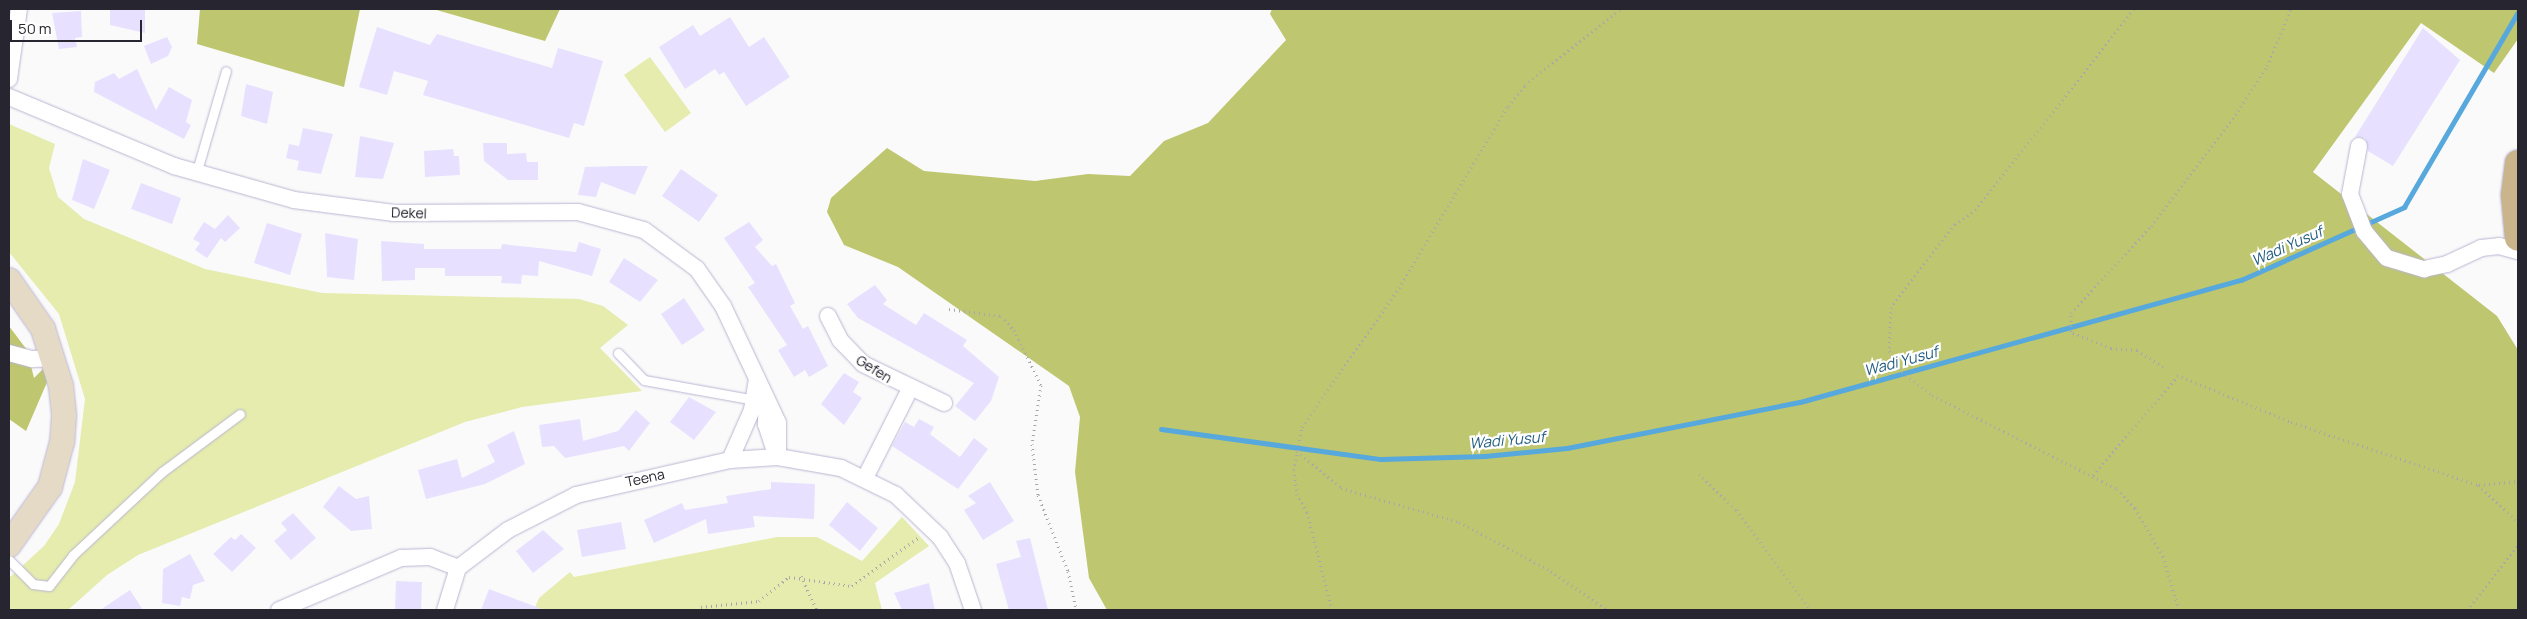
<!DOCTYPE html>
<style>
body{margin:0}
#map{position:relative;width:2527px;height:619px;overflow:hidden;background:#fafafa;font-family:Manrope,sans-serif}
div>[style]{position:absolute}
.green>*{inset:0;background:#e5ecad}
.forest>*{inset:0;background:#bec66f}
.stream>*{height:5px;margin:-2.5px;padding:0 2.5px;transform-origin:2.5px;border-radius:2.5px;background:#56a8dd}
.building>*{inset:0;background:#e7e1ff}
.path>*{height:3px;margin-top:-1.5px;transform-origin:0;background:repeating-linear-gradient(90deg,#a8a7ac 0 1px,transparent 0 5px)}
.roads{filter:drop-shadow(0 0 1px #bbb5d2) drop-shadow(0 0 1px #bbb5d2)}
.lane>*{height:9px;margin:-4.5px;padding:0 4.5px;transform-origin:4.5px;border-radius:4.5px;background:#fff}
.street>*{height:16px;margin:-8px;padding:0 8px;transform-origin:8px;border-radius:8px;background:#fff}
.secondary>*{height:24px;margin:-12px;padding:0 12px;transform-origin:12px;border-radius:12px;background:#e4dac6}
.primary>*{height:26px;margin:-13px;padding:0 13px;transform-origin:13px;border-radius:13px;background:#cab48c}
span{translate:-50% -50%;white-space:nowrap;text-align:center;line-height:1.15;-webkit-text-stroke:4.5px #fff;paint-order:stroke}
.street-label{font-size:14px;color:#272530}
.water-label{font-size:15px;color:#225e82;font-style:italic}
.frame{position:absolute;inset:0;border:10px solid #272530;pointer-events:none}
.scale{position:absolute;left:10px;top:20px;width:132px;height:22px;box-sizing:border-box;border:2px solid #272530;border-top:0;padding-left:6px;font-size:15px;line-height:18px;white-space:nowrap;color:#272530;-webkit-text-stroke:4px #fff;paint-order:stroke}
</style>
<div id="map">
<div class="green">
<div style="clip-path:polygon(650px 57px,691px 113px,665px 132px,624px 75px)"></div>
<div style="clip-path:polygon(9px 124px,55px 144px,49px 168px,58px 197px,84px 219px,205px 269px,322px 293px,579px 299px,603px 306px,628px 325px,600px 348px,642px 391px,522px 407px,465px 422px,138px 555px,107px 575px,68px 610px,9px 610px,9px 578px,44px 546px,59px 524px,75px 482px,85px 399px,59px 314px,9px 252px)"></div>
<div style="clip-path:polygon(902px 517px,929px 546px,875px 583px,882px 610px,534px 610px,539px 598px,570px 572px,574px 577px,777px 537px,817px 537px,862px 561px)"></div>
</div>
<div class="forest">
<div style="clip-path:polygon(200px 9px,360px 9px,344px 87px,197px 44px)"></div>
<div style="clip-path:polygon(433px 9px,560px 9px,545px 41px)"></div>
<div style="clip-path:polygon(1272px 9px,2518px 9px,2518px 39px,2494px 73px,2421px 23px,2313px 172px,2497px 316px,2518px 350px,2518px 610px,1107px 610px,1089px 578px,1075px 472px,1080px 417px,1069px 386px,898px 267px,844px 245px,827px 212px,831px 198px,887px 148px,924px 171px,1035px 181px,1088px 174px,1130px 176px,1164px 141px,1208px 123px,1286px 40px,1270px 14px)"></div>
<div style="clip-path:polygon(9px 326px,27px 350px,34px 378px,60px 352px,26px 431px,9px 419px)"></div>
</div>
<div class="stream">
<div style="left:1161px;top:429px;width:222px;rotate:7.8deg"></div>
<div style="left:1381px;top:459px;width:104px;rotate:-1.7deg"></div>
<div style="left:1485px;top:456px;width:82px;rotate:-5.6deg"></div>
<div style="left:1567px;top:448px;width:237px;rotate:-11.2deg"></div>
<div style="left:1800px;top:402px;width:458px;rotate:-15.5deg"></div>
<div style="left:2241px;top:280px;width:179px;rotate:-24.1deg"></div>
<div style="left:2404px;top:207px;width:226px;rotate:-59.7deg"></div>
</div>
<div class="building">
<div style="clip-path:polygon(110px 9px,145px 9px,145px 33px,110px 25px)"></div>
<div style="clip-path:polygon(81px 11px,82px 37px,75px 38px,77px 47px,59px 49px,52px 13px)"></div>
<div style="clip-path:polygon(730px 17px,749px 47px,764px 37px,790px 77px,746px 106px,724px 72px,719px 75px,715px 69px,685px 89px,659px 47px,693px 25px,700px 36px)"></div>
<div style="clip-path:polygon(377px 27px,430px 45px,437px 34px,552px 68px,558px 48px,603px 61px,584px 126px,574px 123px,569px 138px,423px 95px,428px 81px,394px 71px,387px 95px,359px 87px)"></div>
<div style="clip-path:polygon(2423px 28px,2460px 60px,2393px 166px,2368px 151px,2365px 138px,2355px 137px)"></div>
<div style="clip-path:polygon(167px 37px,172px 47px,168px 56px,151px 64px,144px 46px)"></div>
<div style="clip-path:polygon(137px 69px,156px 110px,169px 87px,192px 100px,186px 122px,191px 125px,184px 139px,94px 92px,95px 82px,114px 73px,119px 79px)"></div>
<div style="clip-path:polygon(246px 84px,273px 92px,267px 124px,241px 116px)"></div>
<div style="clip-path:polygon(303px 128px,333px 134px,321px 174px,297px 170px,299px 161px,286px 158px,289px 144px,299px 146px)"></div>
<div style="clip-path:polygon(360px 136px,394px 143px,383px 179px,355px 177px)"></div>
<div style="clip-path:polygon(483px 143px,507px 143px,507px 154px,526px 153px,527px 162px,538px 162px,538px 180px,508px 180px,484px 161px)"></div>
<div style="clip-path:polygon(453px 149px,454px 156px,459px 156px,460px 175px,425px 177px,424px 151px)"></div>
<div style="clip-path:polygon(83px 159px,110px 170px,94px 209px,72px 200px)"></div>
<div style="clip-path:polygon(619px 166px,648px 166px,635px 195px,601px 182px,596px 197px,578px 195px,585px 167px)"></div>
<div style="clip-path:polygon(681px 169px,718px 195px,699px 222px,662px 196px)"></div>
<div style="clip-path:polygon(141px 183px,181px 198px,172px 224px,131px 209px)"></div>
<div style="clip-path:polygon(228px 215px,240px 228px,225px 242px,221px 238px,207px 258px,195px 250px,200px 243px,193px 239px,204px 222px,215px 229px)"></div>
<div style="clip-path:polygon(749px 222px,763px 240px,755px 247px,772px 266px,776px 264px,795px 303px,790px 306px,803px 329px,808px 326px,828px 366px,809px 377px,805px 370px,794px 377px,778px 350px,787px 345px,748px 287px,755px 283px,724px 238px)"></div>
<div style="clip-path:polygon(267px 223px,302px 234px,290px 275px,254px 263px)"></div>
<div style="clip-path:polygon(325px 233px,358px 239px,354px 280px,327px 277px)"></div>
<div style="clip-path:polygon(381px 241px,424px 244px,424px 249px,501px 249px,502px 244px,576px 252px,579px 242px,601px 249px,592px 276px,539px 261px,538px 276px,522px 275px,521px 284px,501px 283px,502px 276px,445px 276px,445px 268px,415px 268px,415px 280px,382px 281px)"></div>
<div style="clip-path:polygon(624px 258px,658px 280px,640px 302px,609px 282px)"></div>
<div style="clip-path:polygon(875px 285px,887px 300px,883px 304px,916px 325px,924px 313px,967px 340px,963px 346px,999px 377px,991px 401px,975px 421px,955px 406px,974px 383px,858px 318px,847px 304px)"></div>
<div style="clip-path:polygon(684px 298px,705px 330px,682px 345px,661px 314px)"></div>
<div style="clip-path:polygon(844px 373px,859px 382px,853px 392px,862px 398px,844px 425px,821px 404px)"></div>
<div style="clip-path:polygon(689px 397px,716px 412px,694px 440px,670px 422px)"></div>
<div style="clip-path:polygon(636px 410px,650px 423px,629px 451px,624px 446px,565px 458px,554px 446px,542px 447px,539px 425px,580px 419px,583px 441px,618px 431px)"></div>
<div style="clip-path:polygon(919px 419px,934px 427px,930px 434px,960px 457px,974px 438px,988px 449px,958px 489px,892px 446px,905px 422px,914px 427px)"></div>
<div style="clip-path:polygon(514px 431px,525px 464px,485px 484px,426px 499px,418px 470px,457px 459px,462px 478px,495px 462px,487px 445px)"></div>
<div style="clip-path:polygon(771px 482px,815px 484px,814px 519px,753px 516px,755px 527px,708px 534px,706px 519px,654px 543px,644px 520px,682px 503px,685px 510px,728px 503px,726px 496px,771px 489px)"></div>
<div style="clip-path:polygon(990px 482px,1014px 521px,983px 540px,964px 510px,976px 503px,968px 496px)"></div>
<div style="clip-path:polygon(339px 486px,356px 499px,369px 496px,372px 529px,351px 531px,323px 507px)"></div>
<div style="clip-path:polygon(847px 502px,878px 528px,860px 551px,829px 525px)"></div>
<div style="clip-path:polygon(293px 513px,316px 538px,291px 560px,274px 541px,287px 530px,281px 523px)"></div>
<div style="clip-path:polygon(621px 522px,626px 549px,582px 557px,577px 530px)"></div>
<div style="clip-path:polygon(543px 530px,564px 549px,533px 573px,516px 551px)"></div>
<div style="clip-path:polygon(241px 534px,256px 548px,232px 572px,213px 554px,231px 537px,235px 540px)"></div>
<div style="clip-path:polygon(1030px 538px,1048px 610px,1009px 610px,996px 564px,1021px 557px,1016px 541px)"></div>
<div style="clip-path:polygon(190px 554px,205px 581px,193px 585px,190px 599px,182px 597px,180px 606px,162px 603px,163px 569px)"></div>
<div style="clip-path:polygon(396px 581px,422px 582px,421px 610px,395px 610px)"></div>
<div style="clip-path:polygon(929px 583px,935px 610px,902px 610px,894px 593px)"></div>
<div style="clip-path:polygon(489px 589px,542px 609px,542px 610px,481px 610px)"></div>
<div style="clip-path:polygon(130px 590px,143px 610px,100px 610px)"></div>
</div>
<div class="path">
<div style="left:2134px;top:9px;width:255px;rotate:128.3deg"></div>
<div style="left:1976px;top:209px;width:26px;rotate:144deg"></div>
<div style="left:1955px;top:224px;width:105px;rotate:127.6deg"></div>
<div style="left:1891px;top:307px;width:44px;rotate:92.6deg"></div>
<div style="left:1889px;top:351px;width:25px;rotate:58deg"></div>
<div style="left:1902px;top:372px;width:38px;rotate:37deg"></div>
<div style="left:1932px;top:395px;width:208px;rotate:26.9deg"></div>
<div style="left:2117px;top:489px;width:26px;rotate:47deg"></div>
<div style="left:2135px;top:508px;width:56px;rotate:59.7deg"></div>
<div style="left:2163px;top:556px;width:56px;rotate:73.5deg"></div>
<div style="left:949px;top:309px;width:52px;rotate:7.7deg"></div>
<div style="left:1001px;top:316px;width:19px;rotate:47deg"></div>
<div style="left:1014px;top:330px;width:61px;rotate:63.9deg"></div>
<div style="left:1041px;top:385px;width:60px;rotate:98.7deg"></div>
<div style="left:1032px;top:444px;width:51px;rotate:83.3deg"></div>
<div style="left:1038px;top:495px;width:82px;rotate:68.5deg"></div>
<div style="left:1068px;top:571px;width:40px;rotate:78deg"></div>
<div style="left:2163px;top:367px;width:31px;rotate:-147deg"></div>
<div style="left:2137px;top:350px;width:26px;rotate:-176deg"></div>
<div style="left:2111px;top:348px;width:43px;rotate:-158.2deg"></div>
<div style="left:2071px;top:332px;width:19px;rotate:-90deg"></div>
<div style="left:2071px;top:313px;width:118px;rotate:-47.4deg"></div>
<div style="left:2151px;top:226px;width:144px;rotate:-52.9deg"></div>
<div style="left:2238px;top:111px;width:54px;rotate:-57.2deg"></div>
<div style="left:2267px;top:66px;width:62px;rotate:-67.2deg"></div>
<div style="left:2177px;top:375px;width:123px;rotate:22.4deg"></div>
<div style="left:2291px;top:422px;width:197px;rotate:18.6deg"></div>
<div style="left:2478px;top:485px;width:54px;rotate:42.8deg"></div>
<div style="left:1297px;top:451px;width:57px;rotate:40.1deg"></div>
<div style="left:1341px;top:488px;width:123px;rotate:16.1deg"></div>
<div style="left:1459px;top:522px;width:104px;rotate:28deg"></div>
<div style="left:1551px;top:571px;width:68px;rotate:34.9deg"></div>
<div style="left:1699px;top:474px;width:52px;rotate:44.2deg"></div>
<div style="left:1736px;top:510px;width:124px;rotate:53.5deg"></div>
<div style="left:2093px;top:475px;width:130px;rotate:-49.4deg"></div>
<div style="left:2479px;top:485px;width:39px;rotate:-6deg"></div>
<div style="left:801px;top:576px;width:38px;rotate:65deg"></div>
<div style="left:701px;top:607px;width:58px;rotate:-5.9deg"></div>
<div style="left:759px;top:601px;width:38px;rotate:-39deg"></div>
<div style="left:789px;top:577px;width:64px;rotate:8.1deg"></div>
<div style="left:852px;top:586px;width:83px;rotate:-36.2deg"></div>
<div style="left:1332px;top:610px;width:101px;rotate:-104.3deg"></div>
<div style="left:1307px;top:512px;width:20px;rotate:-120deg"></div>
<div style="left:1297px;top:495px;width:25px;rotate:-97deg"></div>
<div style="left:1294px;top:470px;width:44px;rotate:-79.5deg"></div>
<div style="left:1302px;top:427px;width:169px;rotate:-55.1deg"></div>
<div style="left:1399px;top:288px;width:212px;rotate:-59.1deg"></div>
<div style="left:1508px;top:106px;width:27px;rotate:-51deg"></div>
<div style="left:1525px;top:85px;width:122px;rotate:-38.7deg"></div>
<div style="left:2467px;top:610px;width:83px;rotate:-51.9deg"></div>
</div>
<div class="roads">
<div class="lane">
<div style="left:196px;top:174px;width:107px;rotate:-73.8deg"></div>
<div style="left:618px;top:353px;width:37px;rotate:46deg"></div>
<div style="left:644px;top:380px;width:113px;rotate:10.2deg"></div>
<div style="left:9px;top:560px;width:34px;rotate:45deg"></div>
<div style="left:33px;top:584px;width:16px;rotate:7deg"></div>
<div style="left:49px;top:586px;width:39px;rotate:-52deg"></div>
<div style="left:73px;top:555px;width:122px;rotate:-43deg"></div>
<div style="left:162px;top:472px;width:97px;rotate:-36.6deg"></div>
</div>
<div class="street">
<div style="left:9px;top:79px;width:71px;rotate:-81.9deg"></div>
<div style="left:9px;top:97px;width:179px;rotate:22.7deg"></div>
<div style="left:174px;top:166px;width:125px;rotate:15.8deg"></div>
<div style="left:294px;top:200px;width:101px;rotate:7.4deg"></div>
<div style="left:394px;top:213px;width:184px;rotate:-0.3deg"></div>
<div style="left:578px;top:212px;width:68px;rotate:15.3deg"></div>
<div style="left:644px;top:230px;width:66px;rotate:36.3deg"></div>
<div style="left:697px;top:269px;width:45px;rotate:54.9deg"></div>
<div style="left:723px;top:306px;width:129px;rotate:64.8deg"></div>
<div style="left:778px;top:423px;width:34px;rotate:90deg"></div>
<div style="left:2359px;top:146px;width:49px;rotate:100.6deg"></div>
<div style="left:2350px;top:194px;width:40px;rotate:69deg"></div>
<div style="left:2364px;top:231px;width:35px;rotate:50deg"></div>
<div style="left:2387px;top:258px;width:39px;rotate:17deg"></div>
<div style="left:2424px;top:269px;width:24px;rotate:-12deg"></div>
<div style="left:2447px;top:264px;width:38px;rotate:-25deg"></div>
<div style="left:2481px;top:248px;width:18px;rotate:-6deg"></div>
<div style="left:2499px;top:246px;width:20px;rotate:15deg"></div>
<div style="left:828px;top:316px;width:27px;rotate:63deg"></div>
<div style="left:840px;top:340px;width:33px;rotate:46deg"></div>
<div style="left:863px;top:364px;width:90px;rotate:25.7deg"></div>
<div style="left:9px;top:353px;width:24px;rotate:15deg"></div>
<div style="left:32px;top:359px;width:23px;rotate:-2deg"></div>
<div style="left:767px;top:402px;width:22px;rotate:93deg"></div>
<div style="left:766px;top:424px;width:28px;rotate:72deg"></div>
<div style="left:730px;top:460px;width:55px;rotate:-66.3deg"></div>
<div style="left:752px;top:410px;width:32px;rotate:-81deg"></div>
<div style="left:865px;top:478px;width:100px;rotate:-63.2deg"></div>
<div style="left:458px;top:568px;width:63px;rotate:-37.2deg"></div>
<div style="left:508px;top:530px;width:76px;rotate:-27.2deg"></div>
<div style="left:576px;top:495px;width:158px;rotate:-12.8deg"></div>
<div style="left:730px;top:460px;width:48px;rotate:-3.6deg"></div>
<div style="left:778px;top:457px;width:64px;rotate:9.9deg"></div>
<div style="left:841px;top:468px;width:61px;rotate:26.1deg"></div>
<div style="left:896px;top:495px;width:61px;rotate:43.7deg"></div>
<div style="left:940px;top:537px;width:31px;rotate:57deg"></div>
<div style="left:957px;top:563px;width:50px;rotate:71.2deg"></div>
<div style="left:279px;top:610px;width:133px;rotate:-23.1deg"></div>
<div style="left:401px;top:558px;width:29px;rotate:-2deg"></div>
<div style="left:430px;top:557px;width:30px;rotate:21deg"></div>
<div style="left:445px;top:610px;width:44px;rotate:-72.8deg"></div>
</div>
<div class="secondary">
<div style="left:9px;top:280px;width:60px;rotate:55.2deg"></div>
<div style="left:43px;top:329px;width:60px;rotate:72.5deg"></div>
<div style="left:61px;top:386px;width:30px;rotate:84deg"></div>
<div style="left:64px;top:416px;width:26px;rotate:94deg"></div>
<div style="left:62px;top:442px;width:47px;rotate:104.9deg"></div>
<div style="left:50px;top:487px;width:71px;rotate:125.3deg"></div>
</div>
<div class="primary">
<div style="left:2518px;top:163px;width:32px;rotate:97deg"></div>
<div style="left:2514px;top:195px;width:43px;rotate:84.7deg"></div>
</div>
</div>
<div class="street-label">
<span style="left:409px;top:213px;rotate:2deg">Dekel</span>
<span style="left:874px;top:369px;rotate:32deg">Gefen</span>
<span style="left:645px;top:478px;rotate:-12deg">Teena</span>
</div>
<div class="water-label">
<span style="left:2287px;top:246px;rotate:-24deg">Wadi Yusuf</span>
<span style="left:1901px;top:361px;rotate:-15deg">Wadi Yusuf</span>
<span style="left:1507px;top:440px;rotate:-5deg">Wadi Yusuf</span>
</div>
<div class="frame"></div>
<div class="scale">50 m</div>
</div>
